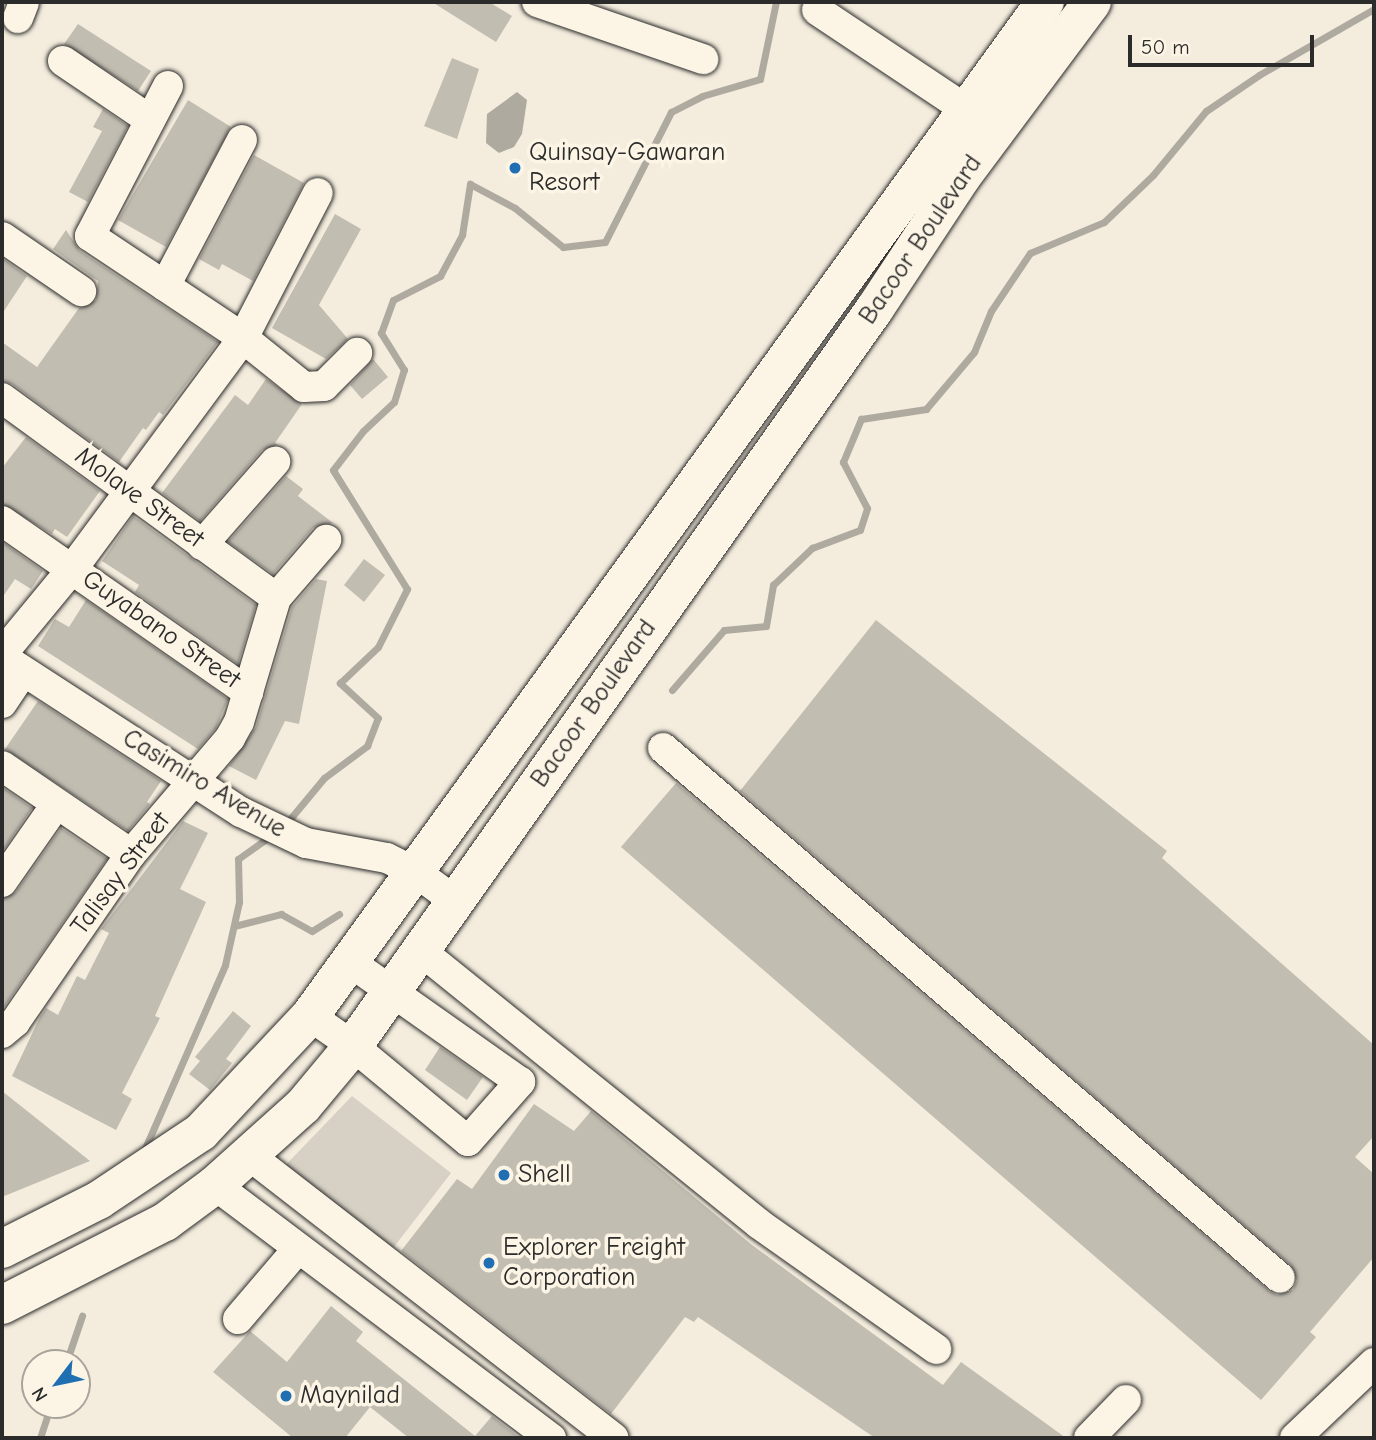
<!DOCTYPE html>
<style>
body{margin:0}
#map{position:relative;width:1376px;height:1440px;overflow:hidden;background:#f4edde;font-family:"Comic Neue",sans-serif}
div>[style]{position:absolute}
.green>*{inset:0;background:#d6d1c4}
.water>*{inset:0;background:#afaaa0}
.stream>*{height:7px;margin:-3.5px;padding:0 3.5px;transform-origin:3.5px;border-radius:3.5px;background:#afaaa0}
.building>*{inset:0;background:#c2bdb1}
.roads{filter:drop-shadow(0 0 2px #2b2b2b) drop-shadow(0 0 2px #2b2b2b)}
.minor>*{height:30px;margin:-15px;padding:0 15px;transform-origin:15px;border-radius:15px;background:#fcf5e5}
.major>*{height:38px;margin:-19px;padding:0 19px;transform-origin:19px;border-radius:19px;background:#fcf5e5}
.dots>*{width:19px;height:19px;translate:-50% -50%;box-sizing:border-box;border:4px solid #fcf5e5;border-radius:50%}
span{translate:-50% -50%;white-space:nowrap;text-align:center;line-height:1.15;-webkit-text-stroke:7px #fcf5e5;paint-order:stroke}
.poi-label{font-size:26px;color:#2b2b2b}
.left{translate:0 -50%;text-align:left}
.street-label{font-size:26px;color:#2b2b2b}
.frame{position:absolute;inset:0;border:4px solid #2b2b2b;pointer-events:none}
.north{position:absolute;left:21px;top:1349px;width:70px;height:70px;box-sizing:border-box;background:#fcf5e5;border:2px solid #a8a49b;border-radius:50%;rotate:238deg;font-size:19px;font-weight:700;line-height:28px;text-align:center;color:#2b2b2b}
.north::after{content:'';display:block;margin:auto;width:24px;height:32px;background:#1f6fb2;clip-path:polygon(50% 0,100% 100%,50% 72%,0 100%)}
.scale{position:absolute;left:1128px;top:35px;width:186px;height:32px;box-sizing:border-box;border:4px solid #2b2b2b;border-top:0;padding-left:9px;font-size:21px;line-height:24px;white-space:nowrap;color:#2b2b2b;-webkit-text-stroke:5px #fcf5e5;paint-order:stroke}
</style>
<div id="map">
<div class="green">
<div style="clip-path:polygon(352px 1096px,451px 1173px,387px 1256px,279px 1172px)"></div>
</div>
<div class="water">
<div style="clip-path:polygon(517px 92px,527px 100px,522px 134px,514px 147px,499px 153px,486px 143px,487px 114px)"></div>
</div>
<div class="stream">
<div style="left:672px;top:690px;width:79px;rotate:-49.1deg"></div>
<div style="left:724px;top:630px;width:42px;rotate:-5.4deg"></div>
<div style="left:766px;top:626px;width:42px;rotate:-80.3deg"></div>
<div style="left:773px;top:585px;width:54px;rotate:-43.5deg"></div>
<div style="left:812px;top:548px;width:51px;rotate:-20.6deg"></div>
<div style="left:860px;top:530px;width:23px;rotate:-72deg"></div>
<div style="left:867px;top:508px;width:52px;rotate:-117.6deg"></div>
<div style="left:843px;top:462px;width:47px;rotate:-67.3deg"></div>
<div style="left:861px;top:419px;width:66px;rotate:-8.7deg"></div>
<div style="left:926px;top:409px;width:75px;rotate:-49.9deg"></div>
<div style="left:974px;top:352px;width:44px;rotate:-67.5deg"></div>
<div style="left:991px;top:311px;width:70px;rotate:-56.1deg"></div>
<div style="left:1030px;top:253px;width:80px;rotate:-22.7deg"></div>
<div style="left:1104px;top:222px;width:68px;rotate:-43.8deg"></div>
<div style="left:1153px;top:175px;width:83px;rotate:-50.4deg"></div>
<div style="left:1206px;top:111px;width:64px;rotate:-34.2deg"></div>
<div style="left:1259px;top:75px;width:133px;rotate:-29.9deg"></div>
<div style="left:285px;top:825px;width:61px;rotate:-50.3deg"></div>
<div style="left:324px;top:778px;width:54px;rotate:-36.7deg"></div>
<div style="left:367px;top:746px;width:30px;rotate:-69deg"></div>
<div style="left:378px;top:718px;width:52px;rotate:-137.4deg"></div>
<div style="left:340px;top:683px;width:52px;rotate:-43.5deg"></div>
<div style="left:378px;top:647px;width:65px;rotate:-63.4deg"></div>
<div style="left:407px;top:589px;width:140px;rotate:-121.9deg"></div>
<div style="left:333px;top:470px;width:49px;rotate:-52.4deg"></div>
<div style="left:363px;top:431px;width:42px;rotate:-43.1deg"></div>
<div style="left:394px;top:402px;width:34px;rotate:-73deg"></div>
<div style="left:404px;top:370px;width:44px;rotate:-121.9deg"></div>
<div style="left:381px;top:333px;width:35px;rotate:-70deg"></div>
<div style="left:393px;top:300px;width:53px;rotate:-27.1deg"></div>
<div style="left:440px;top:276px;width:47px;rotate:-61.8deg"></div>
<div style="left:462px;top:235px;width:52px;rotate:-81.1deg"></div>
<div style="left:470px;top:184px;width:51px;rotate:28.1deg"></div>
<div style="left:515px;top:208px;width:62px;rotate:39.1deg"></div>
<div style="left:563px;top:247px;width:42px;rotate:-6.8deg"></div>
<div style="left:605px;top:242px;width:146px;rotate:-63.1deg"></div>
<div style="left:671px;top:112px;width:35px;rotate:-27deg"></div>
<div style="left:702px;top:96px;width:60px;rotate:-16.3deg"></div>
<div style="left:760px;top:79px;width:79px;rotate:-78.3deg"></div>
<div style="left:234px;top:926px;width:49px;rotate:-14.3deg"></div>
<div style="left:281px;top:914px;width:35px;rotate:29deg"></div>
<div style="left:312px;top:931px;width:32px;rotate:-32deg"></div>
<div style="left:143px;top:1153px;width:205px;rotate:-66.4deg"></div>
<div style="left:225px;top:965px;width:65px;rotate:-77.5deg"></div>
<div style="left:239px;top:902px;width:43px;rotate:-91.3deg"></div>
<div style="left:238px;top:859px;width:43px;rotate:-35.5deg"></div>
<div style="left:66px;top:1363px;width:50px;rotate:-71.2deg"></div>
<div style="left:40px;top:1438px;width:35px;rotate:-72deg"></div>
</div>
<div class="building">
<div style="clip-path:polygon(432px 2px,489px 2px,512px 16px,496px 42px)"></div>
<div style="clip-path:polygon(78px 24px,151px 71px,138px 91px,64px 44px)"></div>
<div style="clip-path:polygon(452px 58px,479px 69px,457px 139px,424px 126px)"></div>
<div style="clip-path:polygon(188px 100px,231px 127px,166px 247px,118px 220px)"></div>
<div style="clip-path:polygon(103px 109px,128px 126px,88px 202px,69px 192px,102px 131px,93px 127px)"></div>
<div style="clip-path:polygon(254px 155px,304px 183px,253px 281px,222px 264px,219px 270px,199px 259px)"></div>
<div style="clip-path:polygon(335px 214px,361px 229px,319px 305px,348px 339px,326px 359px,272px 328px)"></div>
<div style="clip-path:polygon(66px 230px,80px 251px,218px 342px,163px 415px,159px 412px,146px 430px,143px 428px,119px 462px,12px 384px,2px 381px,2px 342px,37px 367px,79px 308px,96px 300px,98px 281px,53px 249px)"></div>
<div style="clip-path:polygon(2px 258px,27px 276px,2px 314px)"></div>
<div style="clip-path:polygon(373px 359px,388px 377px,362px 399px,350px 385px)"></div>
<div style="clip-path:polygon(266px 379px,302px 404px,275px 443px,278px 445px,262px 450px,200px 521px,162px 493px,235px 395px,248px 405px)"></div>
<div style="clip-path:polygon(26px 437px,100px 491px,67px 537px,55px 529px,52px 534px,2px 504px,2px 468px)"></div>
<div style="clip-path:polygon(286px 476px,303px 489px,298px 496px,333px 523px,313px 528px,273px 574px,228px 542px)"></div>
<div style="clip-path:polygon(133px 516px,256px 605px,238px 664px,135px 592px,139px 585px,102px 561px)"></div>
<div style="clip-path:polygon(2px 542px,43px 571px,31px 589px,15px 579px,2px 598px)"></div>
<div style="clip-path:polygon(364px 559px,385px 575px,364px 602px,344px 585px)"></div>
<div style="clip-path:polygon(316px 579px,327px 581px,299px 724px,285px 721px,256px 780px,229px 766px,256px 727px,292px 607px)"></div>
<div style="clip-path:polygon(86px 600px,228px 699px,216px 728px,198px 749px,38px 646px,55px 619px,69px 627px)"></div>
<div style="clip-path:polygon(876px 620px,1167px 851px,1162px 858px,1374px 1045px,1374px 1136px,1355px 1157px,1374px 1174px,1374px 1257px,1310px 1332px,1316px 1337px,1261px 1400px,621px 847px,676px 783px,1269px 1291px,1277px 1295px,1293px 1290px,1297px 1281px,1291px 1265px,740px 791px)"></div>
<div style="clip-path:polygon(38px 701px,161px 781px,147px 802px,150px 804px,128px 831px,5px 749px)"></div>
<div style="clip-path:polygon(2px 787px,32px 808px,2px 852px)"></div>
<div style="clip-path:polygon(183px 821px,208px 833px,180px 889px,206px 902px,155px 1016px,160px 1018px,122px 1093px,132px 1099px,116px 1130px,12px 1076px,40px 1017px,46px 1008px,58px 1015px,77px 976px,85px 980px,109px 933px,101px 929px)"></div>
<div style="clip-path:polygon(61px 828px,107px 859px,2px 1010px,2px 899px,16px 892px)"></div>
<div style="clip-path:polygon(233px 1011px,251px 1026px,226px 1059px,232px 1063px,210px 1090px,189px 1074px,200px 1061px,195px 1057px)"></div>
<div style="clip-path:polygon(440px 1047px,483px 1077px,467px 1100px,425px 1070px)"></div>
<div style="clip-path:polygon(2px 1091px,90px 1161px,2px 1197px)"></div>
<div style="clip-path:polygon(534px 1104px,574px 1131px,591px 1111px,752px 1245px,943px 1385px,961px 1362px,1066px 1438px,875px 1438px,698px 1317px,694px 1322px,685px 1317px,611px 1414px,401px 1251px,457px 1179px,472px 1189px)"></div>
<div style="clip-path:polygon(331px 1306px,363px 1332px,356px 1341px,475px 1436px,492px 1416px,520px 1438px,409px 1438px,370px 1407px,345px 1438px,293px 1438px,213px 1372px,250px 1331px,287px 1362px)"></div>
</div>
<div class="roads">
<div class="minor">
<div style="left:537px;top:2px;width:176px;rotate:19deg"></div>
<div style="left:817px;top:10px;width:180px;rotate:33.7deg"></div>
<div style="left:18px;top:18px;width:17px;rotate:-69deg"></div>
<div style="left:63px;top:61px;width:105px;rotate:34.1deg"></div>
<div style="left:168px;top:86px;width:169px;rotate:117.5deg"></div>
<div style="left:90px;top:236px;width:184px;rotate:33.7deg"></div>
<div style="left:243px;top:338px;width:78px;rotate:38.8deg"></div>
<div style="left:304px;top:387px;width:20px;rotate:-3deg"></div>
<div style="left:324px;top:386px;width:47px;rotate:-45deg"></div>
<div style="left:2px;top:237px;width:96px;rotate:34.4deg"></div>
<div style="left:165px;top:286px;width:165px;rotate:-62.2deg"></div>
<div style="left:2px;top:398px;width:339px;rotate:36.1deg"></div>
<div style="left:2px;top:521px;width:300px;rotate:34.8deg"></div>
<div style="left:202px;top:545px;width:111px;rotate:-48.7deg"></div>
<div style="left:2px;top:654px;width:112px;rotate:-50.5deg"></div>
<div style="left:73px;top:568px;width:286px;rotate:-53.5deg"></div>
<div style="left:243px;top:338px;width:163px;rotate:-62.7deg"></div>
<div style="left:2px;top:657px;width:285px;rotate:33deg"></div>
<div style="left:241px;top:812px;width:72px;rotate:25.5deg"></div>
<div style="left:306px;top:843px;width:82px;rotate:10.5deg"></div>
<div style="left:387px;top:858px;width:34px;rotate:27deg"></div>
<div style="left:417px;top:873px;width:47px;rotate:36.4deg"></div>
<div style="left:2px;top:703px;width:36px;rotate:-56deg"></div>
<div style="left:663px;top:748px;width:813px;rotate:40.66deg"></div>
<div style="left:2px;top:766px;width:156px;rotate:34.3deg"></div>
<div style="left:2px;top:882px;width:93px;rotate:-55.1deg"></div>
<div style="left:421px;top:951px;width:434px;rotate:38.9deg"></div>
<div style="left:759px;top:1224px;width:217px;rotate:35.2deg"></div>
<div style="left:310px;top:1016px;width:52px;rotate:34.9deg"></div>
<div style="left:353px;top:1046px;width:149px;rotate:39.6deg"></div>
<div style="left:468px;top:1141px;width:79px;rotate:-48.6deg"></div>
<div style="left:520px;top:1082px;width:208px;rotate:-144.8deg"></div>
<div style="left:2px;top:1033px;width:17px;rotate:-40deg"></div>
<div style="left:15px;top:1022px;width:204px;rotate:-55.4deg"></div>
<div style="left:131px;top:854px;width:153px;rotate:-49.5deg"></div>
<div style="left:230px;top:738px;width:18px;rotate:-61deg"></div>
<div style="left:239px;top:722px;width:129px;rotate:-73.4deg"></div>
<div style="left:276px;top:598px;width:77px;rotate:-49.2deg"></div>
<div style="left:250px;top:1156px;width:460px;rotate:37.8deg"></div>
<div style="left:215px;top:1185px;width:421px;rotate:37deg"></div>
<div style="left:238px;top:1319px;width:91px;rotate:-49.5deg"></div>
<div style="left:1089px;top:1438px;width:53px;rotate:-45.8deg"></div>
<div style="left:1295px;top:1438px;width:109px;rotate:-43.5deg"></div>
</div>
<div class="major">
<div style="left:2px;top:1249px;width:109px;rotate:-26.8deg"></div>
<div style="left:99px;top:1200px;width:123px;rotate:-33.7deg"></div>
<div style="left:201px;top:1132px;width:159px;rotate:-46.8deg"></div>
<div style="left:310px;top:1016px;width:1252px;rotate:-54.06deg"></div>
<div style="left:2px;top:1305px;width:183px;rotate:-27deg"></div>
<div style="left:165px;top:1222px;width:62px;rotate:-36.5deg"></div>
<div style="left:215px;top:1185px;width:118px;rotate:-41.9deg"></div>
<div style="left:303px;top:1106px;width:78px;rotate:-50.2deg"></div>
<div style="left:353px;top:1046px;width:902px;rotate:-54.71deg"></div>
<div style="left:874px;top:310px;width:158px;rotate:-56.6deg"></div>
<div style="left:961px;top:178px;width:219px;rotate:-53.3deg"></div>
</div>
</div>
<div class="dots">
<div style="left:515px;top:168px;background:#1f6fb2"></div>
<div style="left:504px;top:1175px;background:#1f6fb2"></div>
<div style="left:489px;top:1263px;background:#1f6fb2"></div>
<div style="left:286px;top:1396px;background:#1f6fb2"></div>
</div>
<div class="poi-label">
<span class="left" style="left:529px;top:168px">Quinsay-Gawaran<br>Resort</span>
<span class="left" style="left:518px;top:1175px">Shell</span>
<span class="left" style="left:503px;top:1263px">Explorer Freight<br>Corporation</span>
<span class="left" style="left:300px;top:1396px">Maynilad</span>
</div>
<div class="street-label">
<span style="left:921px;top:240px;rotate:-56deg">Bacoor Boulevard</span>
<span style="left:139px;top:498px;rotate:36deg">Molave Street</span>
<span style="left:161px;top:630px;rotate:35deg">Guyabano Street</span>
<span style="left:594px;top:704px;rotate:-55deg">Bacoor Boulevard</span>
<span style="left:204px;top:784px;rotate:31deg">Casimiro Avenue</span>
<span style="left:121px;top:874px;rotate:-53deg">Talisay Street</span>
</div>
<div class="frame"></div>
<div class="north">N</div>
<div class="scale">50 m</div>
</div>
